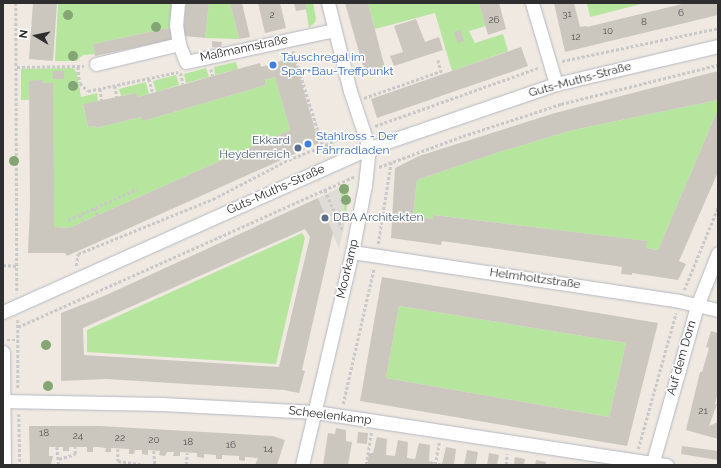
<!DOCTYPE html>
<meta charset="utf-8">
<style>
body{margin:0}
#map{position:relative;width:721px;height:468px;overflow:hidden;background:#efe9e1;font-family:Raleway,sans-serif}
div>[style]{position:absolute}
.green>*{inset:0;background:#b6e59e}
.plaza>*{inset:0;background:#dfdcd8}
.building>*{inset:0;background:#cbc7bf}
.path>*{height:2.5px;margin-top:-1.25px;transform-origin:0;background:repeating-linear-gradient(90deg,#c9c9c9 0 3px,transparent 0 5px)}
.roads{filter:drop-shadow(0 0 1px #b4b7c1) drop-shadow(0 0 1px #b4b7c1)}
.minor>*{height:13px;margin:-6.5px;padding:0 6.5px;transform-origin:6.5px;border-radius:6.5px;background:#fff}
.trees>*{width:10px;height:10px;margin:-5px;border-radius:50%;background:#84a574}
.dots>*{width:11px;height:11px;translate:-50% -50%;box-sizing:border-box;border:2px solid #fff;border-radius:50%}
span{translate:-50% -50%;white-space:nowrap;text-align:center;line-height:1.15;-webkit-text-stroke:3px #fff;paint-order:stroke}
.number-label{font-size:10px;color:#555452}
.number-label span{-webkit-text-stroke-width:0}
.street-label{font-size:12px;color:#2e2e2e}
.shop-label{font-size:12px;color:#366cbe}
.left{translate:0 -50%;text-align:left}
.service-label{font-size:12px;color:#4e5e75}
.right{translate:-100% -50%;text-align:right}
.frame{position:absolute;inset:0;border:4px solid #2e2e2e;pointer-events:none}
.north{position:absolute;left:16px;top:16px;width:40px;height:40px;-webkit-text-stroke:3px #fff;paint-order:stroke;rotate:279deg;font-size:11px;font-weight:700;line-height:16px;text-align:center;color:#2e2e2e}
.north::after{content:'';display:block;margin:auto;width:14px;height:18px;background:#2e2e2e;clip-path:polygon(50% 0,100% 100%,50% 72%,0 100%)}
</style>
<div id="map">
<div class="green">
<div style="clip-path:polygon(58px 3px,174px 3px,173px 27px,93px 44px,95px 54px,84px 55px,80px 57px,77px 61px,55px 61px)"></div>
<div style="clip-path:polygon(209px 3px,230px 3px,239px 39px,205px 38px)"></div>
<div style="clip-path:polygon(305px 3px,313px 3px,316px 18px,315px 22px,309px 28px)"></div>
<div style="clip-path:polygon(368px 3px,479px 3px,486px 26px,469px 31px,475px 43px,503px 34px,508px 51px,452px 71px,435px 13px,375px 29px)"></div>
<div style="clip-path:polygon(587px 3px,645px 3px,590px 17px)"></div>
<div style="clip-path:polygon(236px 62px,238px 69px,215px 75px,214px 67px)"></div>
<div style="clip-path:polygon(73px 68px,77px 73px,81px 97px,97px 93px,98px 101px,83px 105px,88px 127px,95px 126px,96px 128px,141px 117px,143px 121px,266px 85px,265px 80px,275px 77px,290px 130px,69px 228px,54px 227px,43px 81px,30px 81px,29px 100px,21px 100px,21px 69px)"></div>
<div style="clip-path:polygon(206px 68px,209px 77px,186px 83px,184px 74px)"></div>
<div style="clip-path:polygon(176px 75px,179px 85px,156px 92px,153px 81px)"></div>
<div style="clip-path:polygon(146px 82px,149px 94px,138px 97px,136px 93px,121px 96px,119px 89px)"></div>
<div style="clip-path:polygon(718px 100px,718px 109px,658px 250px,646px 248px,646px 241px,434px 215px,433px 219px,413px 216px,417px 180px,496px 153px,573px 130px)"></div>
<div style="clip-path:polygon(349px 184px,346px 217px,339px 188px)"></div>
<div style="clip-path:polygon(302px 233px,305px 238px,276px 364px,87px 352px,87px 330px)"></div>
<div style="clip-path:polygon(399px 306px,626px 343px,609px 417px,386px 378px)"></div>
</div>
<div class="plaza">
<div style="clip-path:polygon(339px 188px,346px 217px,339px 249px,318px 198px)"></div>
</div>
<div class="building">
<div style="clip-path:polygon(33px 3px,57px 3px,53px 61px,29px 59px)"></div>
<div style="clip-path:polygon(186px 3px,209px 3px,205px 38px,183px 36px)"></div>
<div style="clip-path:polygon(230px 3px,242px 3px,250px 37px,239px 39px)"></div>
<div style="clip-path:polygon(258px 3px,280px 3px,286px 28px,265px 33px)"></div>
<div style="clip-path:polygon(294px 3px,305px 3px,307px 9px,296px 11px)"></div>
<div style="clip-path:polygon(345px 3px,368px 3px,385px 68px,365px 73px)"></div>
<div style="clip-path:polygon(479px 3px,499px 3px,506px 29px,488px 35px)"></div>
<div style="clip-path:polygon(554px 3px,574px 3px,580px 27px,587px 26px,587px 27px,686px 3px,718px 3px,718px 15px,565px 52px)"></div>
<div style="clip-path:polygon(416px 19px,425px 42px,439px 37px,443px 50px,394px 66px,390px 56px,403px 52px,394px 26px)"></div>
<div style="clip-path:polygon(173px 27px,175px 39px,95px 56px,93px 44px)"></div>
<div style="clip-path:polygon(460px 30px,464px 41px,458px 43px,454px 32px)"></div>
<div style="clip-path:polygon(212px 41px,222px 42px,221px 48px,212px 47px)"></div>
<div style="clip-path:polygon(521px 47px,528px 66px,377px 118px,371px 99px)"></div>
<div style="clip-path:polygon(294px 57px,319px 143px,67px 256px,65px 253px,28px 253px,30px 206px,29px 81px,43px 80px,43px 83px,53px 83px,54px 227px,69px 228px,290px 130px,275px 77px,265px 80px,266px 85px,143px 121px,141px 117px,96px 128px,95px 126px,88px 127px,83px 104px,136px 93px,138px 97px,260px 63px,261px 67px)"></div>
<div style="clip-path:polygon(53px 71px,64px 71px,64px 79px,53px 79px)"></div>
<div style="clip-path:polygon(718px 71px,718px 100px,573px 130px,496px 153px,417px 180px,413px 216px,433px 219px,433px 215px,647px 241px,646px 248px,658px 250px,718px 109px,718px 172px,679px 261px,686px 264px,678px 280px,632px 273px,632px 275px,621px 274px,622px 267px,616px 266px,442px 241px,441px 245px,391px 238px,395px 168px,419px 156px,555px 113px)"></div>
<div style="clip-path:polygon(evenodd,318px 198px,333px 233px,302px 370px,305px 371px,299px 393px,284px 390px,106px 379px,61px 381px,61px 313px,104px 296px,318px 198px,305px 229px,310px 237px,279px 367px,84px 355px,83px 328px,305px 229px)"></div>
<div style="clip-path:polygon(evenodd,382px 277px,658px 323px,627px 446px,360px 401px,382px 277px,399px 306px,626px 343px,609px 417px,386px 378px,399px 306px)"></div>
<div style="clip-path:polygon(711px 331px,718px 333px,718px 392px,715px 404px,717px 404px,709px 426px,718px 422px,718px 439px,686px 430px,700px 372px,702px 372px,709px 348px,706px 347px)"></div>
<div style="clip-path:polygon(29px 426px,100px 426px,273px 436px,285px 440px,277px 465px,255px 465px,258px 458px,245px 457px,245px 461px,239px 460px,239px 456px,222px 455px,222px 459px,216px 459px,216px 455px,204px 454px,204px 458px,197px 457px,197px 453px,180px 452px,180px 456px,173px 456px,174px 452px,167px 452px,165px 456px,159px 455px,160px 451px,148px 450px,148px 455px,142px 454px,142px 450px,135px 450px,134px 454px,129px 454px,129px 449px,111px 448px,111px 452px,105px 452px,106px 448px,98px 447px,93px 447px,93px 452px,87px 452px,87px 447px,69px 447px,69px 451px,63px 451px,63px 447px,49px 447px,49px 456px,53px 456px,51px 465px,30px 465px)"></div>
<div style="clip-path:polygon(336px 428px,346px 430px,346px 441px,352px 442px,348px 465px,323px 465px,328px 433px,335px 434px)"></div>
<div style="clip-path:polygon(358px 432px,368px 433px,367px 444px,357px 443px)"></div>
<div style="clip-path:polygon(377px 437px,387px 439px,386px 455px,395px 456px,398px 440px,408px 442px,407px 458px,415px 459px,419px 443px,430px 445px,429px 461px,434px 462px,433px 465px,367px 465px,369px 453px,373px 453px)"></div>
<div style="clip-path:polygon(682px 446px,718px 451px,718px 460px,681px 454px)"></div>
<div style="clip-path:polygon(446px 447px,456px 449px,454px 465px,438px 465px,438px 463px,442px 464px)"></div>
<div style="clip-path:polygon(467px 450px,478px 452px,476px 465px,464px 465px)"></div>
<div style="clip-path:polygon(489px 453px,499px 455px,497px 465px,487px 465px)"></div>
<div style="clip-path:polygon(515px 457px,525px 459px,524px 465px,514px 465px)"></div>
<div style="clip-path:polygon(536px 460px,546px 462px,546px 465px,535px 465px)"></div>
</div>
<div class="path">
<div style="left:16px;top:3px;width:290px;rotate:89.8deg"></div>
<div style="left:293px;top:51px;width:100px;rotate:72.5deg"></div>
<div style="left:438px;top:60px;width:15px;rotate:74deg"></div>
<div style="left:562px;top:61px;width:159px;rotate:-11.9deg"></div>
<div style="left:17px;top:67px;width:67px;rotate:-0.9deg"></div>
<div style="left:78px;top:67px;width:16px;rotate:83deg"></div>
<div style="left:80px;top:83px;width:11px;rotate:45deg"></div>
<div style="left:88px;top:91px;width:92px;rotate:-11.9deg"></div>
<div style="left:211px;top:69px;width:7px;rotate:74deg"></div>
<div style="left:181px;top:73px;width:11px;rotate:80deg"></div>
<div style="left:149px;top:79px;width:15px;rotate:74deg"></div>
<div style="left:115px;top:86px;width:11px;rotate:80deg"></div>
<div style="left:100px;top:89px;width:11px;rotate:80deg"></div>
<div style="left:364px;top:98px;width:82px;rotate:-19.3deg"></div>
<div style="left:375px;top:126px;width:173px;rotate:-19.6deg"></div>
<div style="left:326px;top:144px;width:9px;rotate:72deg"></div>
<div style="left:379px;top:167px;width:90px;rotate:-20.3deg"></div>
<div style="left:463px;top:136px;width:103px;rotate:-18.1deg"></div>
<div style="left:561px;top:104px;width:162px;rotate:-14deg"></div>
<div style="left:325px;top:190px;width:45px;rotate:66.3deg"></div>
<div style="left:95px;top:208px;width:8px;rotate:67deg"></div>
<div style="left:80px;top:215px;width:7px;rotate:63deg"></div>
<div style="left:68px;top:220px;width:76px;rotate:-24.2deg"></div>
<div style="left:378px;top:244px;width:83px;rotate:-81deg"></div>
<div style="left:3px;top:265px;width:14px;rotate:4deg"></div>
<div style="left:76px;top:266px;width:12px;rotate:-81deg"></div>
<div style="left:78px;top:254px;width:146px;rotate:-22.2deg"></div>
<div style="left:213px;top:199px;width:80px;rotate:-27.5deg"></div>
<div style="left:284px;top:162px;width:73px;rotate:-22.7deg"></div>
<div style="left:684px;top:290px;width:90px;rotate:-67.7deg"></div>
<div style="left:18px;top:320px;width:69px;rotate:90deg"></div>
<div style="left:18px;top:327px;width:368px;rotate:-24.1deg"></div>
<div style="left:7px;top:340px;width:11px"></div>
<div style="left:343px;top:404px;width:139px;rotate:-77.2deg"></div>
<div style="left:19px;top:414px;width:51px;rotate:88.9deg"></div>
<div style="left:57px;top:447px;width:18px;rotate:84deg"></div>
<div style="left:118px;top:449px;width:12px;rotate:90deg"></div>
<div style="left:118px;top:461px;width:28px;rotate:8deg"></div>
<div style="left:638px;top:449px;width:141px;rotate:-74.4deg"></div>
<div style="left:154px;top:451px;width:14px;rotate:86deg"></div>
<div style="left:59px;top:459px;width:17px;rotate:-17deg"></div>
<div style="left:75px;top:454px;width:7px;rotate:-90deg"></div>
<div style="left:186px;top:465px;width:12px;rotate:-85deg"></div>
<div style="left:366px;top:465px;width:33px;rotate:-81deg"></div>
<div style="left:435px;top:465px;width:23px;rotate:-80deg"></div>
<div style="left:506px;top:465px;width:11px;rotate:-85deg"></div>
</div>
<div class="roads">
<div class="minor">
<div style="left:178px;top:3px;width:22px;rotate:95deg"></div>
<div style="left:176px;top:25px;width:19px;rotate:81deg"></div>
<div style="left:532px;top:3px;width:84px;rotate:73.5deg"></div>
<div style="left:96px;top:64px;width:85px;rotate:-13.5deg"></div>
<div style="left:179px;top:44px;width:19px;rotate:69deg"></div>
<div style="left:186px;top:62px;width:151px;rotate:-12.2deg"></div>
<div style="left:352px;top:252px;width:331px;rotate:8.5deg"></div>
<div style="left:679px;top:301px;width:40px;rotate:13deg"></div>
<div style="left:3px;top:312px;width:401px;rotate:-24.1deg"></div>
<div style="left:369px;top:148px;width:198px;rotate:-18.9deg"></div>
<div style="left:556px;top:84px;width:166px;rotate:-13.2deg"></div>
<div style="left:3px;top:352px;width:113px;rotate:89.5deg"></div>
<div style="left:3px;top:401px;width:159px;rotate:1.1deg"></div>
<div style="left:162px;top:404px;width:153px;rotate:3deg"></div>
<div style="left:315px;top:412px;width:356px;rotate:8.6deg"></div>
<div style="left:302px;top:465px;width:219px;rotate:-76.8deg"></div>
<div style="left:352px;top:252px;width:68px;rotate:-79deg"></div>
<div style="left:365px;top:185px;width:37px;rotate:-84deg"></div>
<div style="left:369px;top:148px;width:60px;rotate:-108.4deg"></div>
<div style="left:350px;top:91px;width:91px;rotate:-104deg"></div>
<div style="left:652px;top:465px;width:165px;rotate:-74.2deg"></div>
<div style="left:697px;top:306px;width:57px;rotate:-68.4deg"></div>
</div>
</div>
<div class="trees">
<div style="left:68px;top:15px"></div>
<div style="left:156px;top:27px"></div>
<div style="left:73px;top:56px"></div>
<div style="left:73px;top:86px"></div>
<div style="left:14px;top:161px"></div>
<div style="left:344px;top:189px"></div>
<div style="left:346px;top:200px"></div>
<div style="left:46px;top:345px"></div>
<div style="left:48px;top:386px"></div>
</div>
<div class="dots">
<div style="left:273px;top:65px;background:#3f7fe0"></div>
<div style="left:308px;top:144px;background:#3f7fe0"></div>
<div style="left:298px;top:148px;background:#5c6f8a"></div>
<div style="left:325px;top:218px;background:#5c6f8a"></div>
</div>
<div class="number-label">
<span style="left:681px;top:13px">6</span>
<span style="left:567px;top:14px">31</span>
<span style="left:272px;top:15px">2</span>
<span style="left:494px;top:20px">26</span>
<span style="left:644px;top:22px">8</span>
<span style="left:608px;top:31px">10</span>
<span style="left:576px;top:37px">12</span>
<span style="left:703px;top:411px">21</span>
<span style="left:44px;top:433px">18</span>
<span style="left:78px;top:436px">24</span>
<span style="left:120px;top:438px">22</span>
<span style="left:154px;top:440px">20</span>
<span style="left:188px;top:442px">18</span>
<span style="left:231px;top:445px">16</span>
<span style="left:268px;top:449px">14</span>
</div>
<div class="street-label">
<span style="left:244px;top:49px;rotate:-12deg">Maßmannstraße</span>
<span style="left:580px;top:80px;rotate:-15deg">Guts-Muths-Straße</span>
<span style="left:276px;top:190px;rotate:-24deg">Guts-Muths-Straße</span>
<span style="left:348px;top:269px;rotate:-77deg">Moorkamp</span>
<span style="left:535px;top:279px;rotate:8deg">Helmholtzstraße</span>
<span style="left:682px;top:358px;rotate:-74deg">Auf dem Dorn</span>
<span style="left:330px;top:416px;rotate:7deg">Scheelenkamp</span>
</div>
<div class="shop-label">
<span class="left" style="left:281px;top:65px">Tauschregal im<br>Spar+Bau-Treffpunkt</span>
<span class="left" style="left:316px;top:144px">Stahlross - Der<br>Fahrradladen</span>
</div>
<div class="service-label">
<span class="right" style="left:290px;top:148px">Ekkard<br>Heydenreich</span>
<span class="left" style="left:333px;top:218px">DBA Architekten</span>
</div>
<div class="frame"></div>
<div class="north">N</div>
</div>
